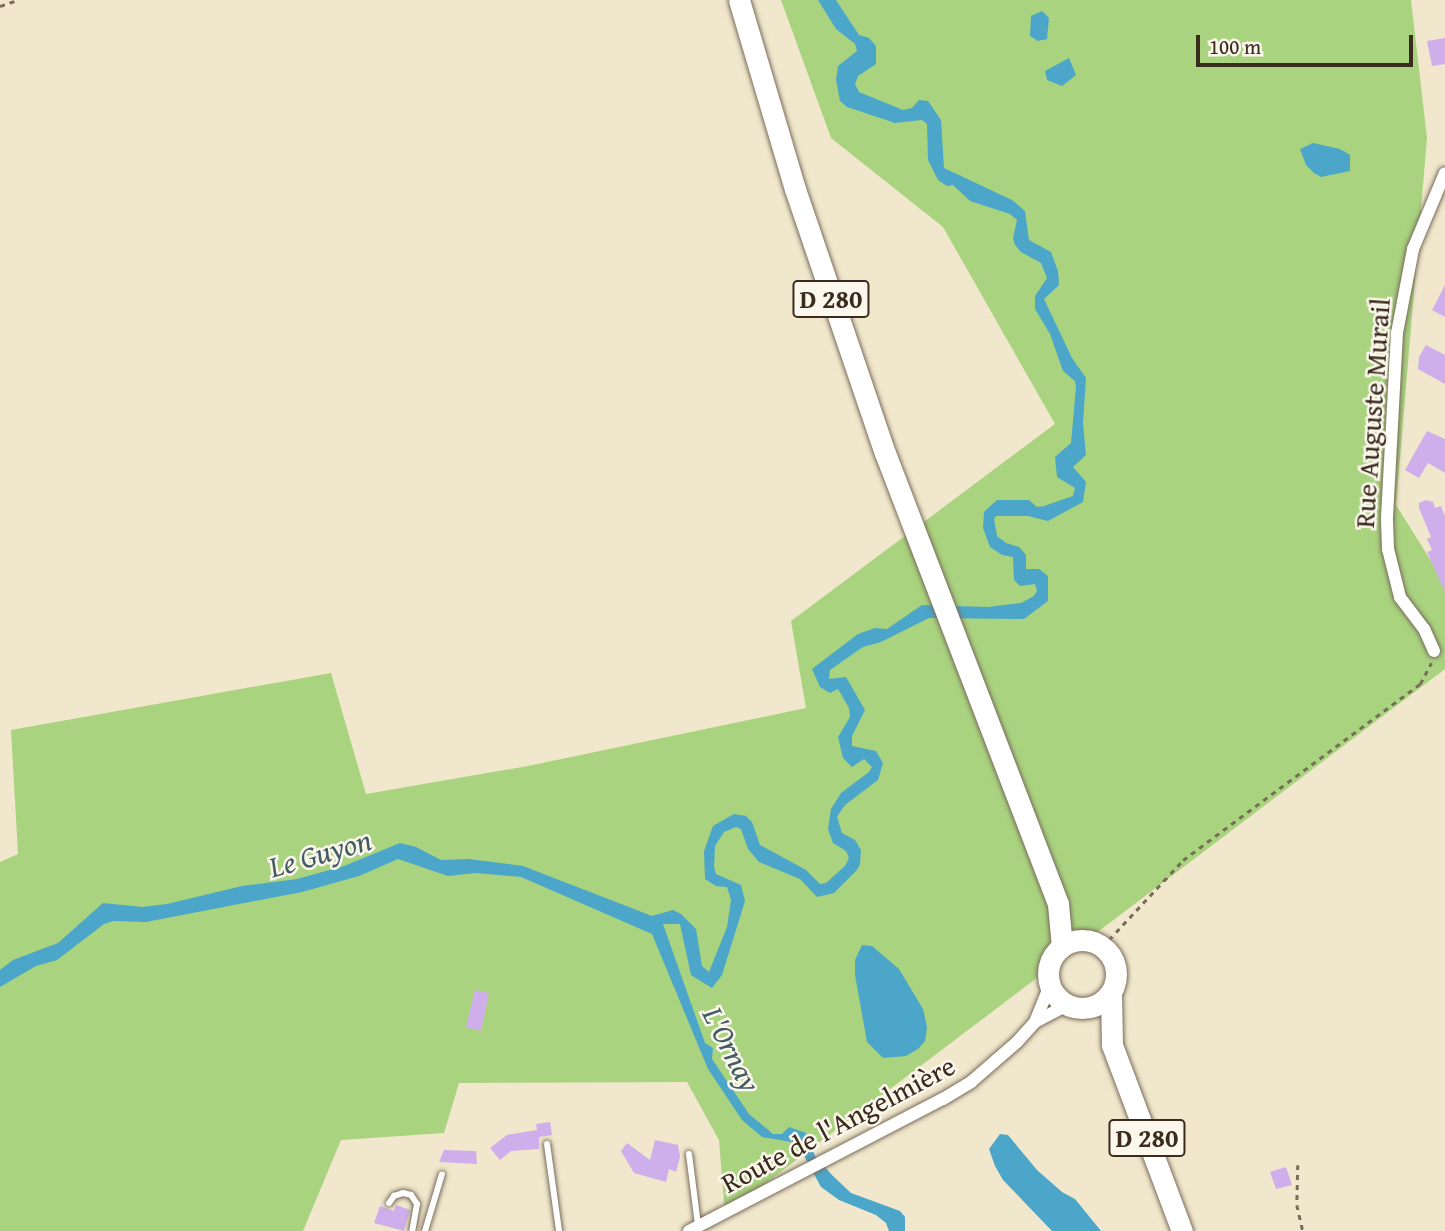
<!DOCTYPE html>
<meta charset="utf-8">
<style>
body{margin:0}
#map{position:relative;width:1445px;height:1231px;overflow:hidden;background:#f0e7cc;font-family:"Gentium Book Plus",serif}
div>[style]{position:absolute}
.green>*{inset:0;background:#a9d37f}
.water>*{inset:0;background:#4ba6c9}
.building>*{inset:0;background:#cfafeb}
.path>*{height:2.5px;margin-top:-1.25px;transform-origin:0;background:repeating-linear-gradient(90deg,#7a6c5b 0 5px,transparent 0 10px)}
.roads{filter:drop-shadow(0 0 2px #7a6c5b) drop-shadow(0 0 2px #7a6c5b)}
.lane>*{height:6px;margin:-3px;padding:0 3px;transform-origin:3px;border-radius:3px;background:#fff}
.street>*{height:12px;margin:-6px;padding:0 6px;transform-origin:6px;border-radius:6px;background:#fff}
.primary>*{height:21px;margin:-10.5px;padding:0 10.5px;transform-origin:10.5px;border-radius:10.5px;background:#fff}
.primary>.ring{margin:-10.5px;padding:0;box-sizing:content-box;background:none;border:21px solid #fff;border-radius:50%}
span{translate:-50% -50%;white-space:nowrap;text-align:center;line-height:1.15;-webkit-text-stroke:5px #fbf7ec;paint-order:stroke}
.shield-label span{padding:2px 5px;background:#fbf7ec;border:2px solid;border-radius:5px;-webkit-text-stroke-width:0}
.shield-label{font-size:26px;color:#3b2a1e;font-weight:700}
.street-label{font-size:28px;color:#3b2a1e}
.water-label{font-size:30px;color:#415c62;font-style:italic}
.scale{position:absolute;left:1196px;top:35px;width:217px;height:32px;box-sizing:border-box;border:4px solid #3b2a1e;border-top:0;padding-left:9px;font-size:21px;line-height:24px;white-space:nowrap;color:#3b2a1e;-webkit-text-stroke:5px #fbf7ec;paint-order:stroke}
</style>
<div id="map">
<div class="green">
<div style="clip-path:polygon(781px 0,1411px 0,1427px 138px,1396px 505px,1445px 583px,1445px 669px,725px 1214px,719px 1140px,687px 1082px,459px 1083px,444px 1133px,341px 1140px,303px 1231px,0 1231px,0 862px,18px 854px,11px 730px,331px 673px,366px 794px,528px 766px,806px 708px,791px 621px,1055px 424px,943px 227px,831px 138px)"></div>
</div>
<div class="water">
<div style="clip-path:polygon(818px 0,836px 0,859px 35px,869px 38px,876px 46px,876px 64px,858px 76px,855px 84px,859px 92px,903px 110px,912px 108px,919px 100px,928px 101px,941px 120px,944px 168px,1012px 200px,1025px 211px,1029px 240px,1051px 252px,1058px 271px,1059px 285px,1044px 299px,1072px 358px,1086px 378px,1083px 423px,1086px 455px,1073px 467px,1086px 482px,1083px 502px,1048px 521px,1028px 516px,996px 516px,994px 519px,997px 536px,1006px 543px,1019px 547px,1026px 555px,1026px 569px,1039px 569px,1048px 576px,1048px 601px,1024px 619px,929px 618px,881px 642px,863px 647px,830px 670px,829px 679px,846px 677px,865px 710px,852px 736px,852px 746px,876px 751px,883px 763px,878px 780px,845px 805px,837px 817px,842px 833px,855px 840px,861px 850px,860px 864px,857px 870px,834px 893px,817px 897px,800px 879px,759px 862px,748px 849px,741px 829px,736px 827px,724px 832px,715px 846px,714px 867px,716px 874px,741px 885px,745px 901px,722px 975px,712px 988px,691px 975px,680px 924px,663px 924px,705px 1043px,713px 1048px,712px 1059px,749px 1114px,773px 1134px,782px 1134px,789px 1127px,806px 1133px,815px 1156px,832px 1175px,851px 1193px,900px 1211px,905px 1217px,905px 1231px,889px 1231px,886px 1223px,876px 1215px,839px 1200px,821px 1187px,797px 1143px,762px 1137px,742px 1120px,708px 1069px,652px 934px,521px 877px,476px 873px,448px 876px,398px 859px,359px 876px,302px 892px,146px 922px,114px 921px,104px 924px,57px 960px,36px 966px,0 987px,0 970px,13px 960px,58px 943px,103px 903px,142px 907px,167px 904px,242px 886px,297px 879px,344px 866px,400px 843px,416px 847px,441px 860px,469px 859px,523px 866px,652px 916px,673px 910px,681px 914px,696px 929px,702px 966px,709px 972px,727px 927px,731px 900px,727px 887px,716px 886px,705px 879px,704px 851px,713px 826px,734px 814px,746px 816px,752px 822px,760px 845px,806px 870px,820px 884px,826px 883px,845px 866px,849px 858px,846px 851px,833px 843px,828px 829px,831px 809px,841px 793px,869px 772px,872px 767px,864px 759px,852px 767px,843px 758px,838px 737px,850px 717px,849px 708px,838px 689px,830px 693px,820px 687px,812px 669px,858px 634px,875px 628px,887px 629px,922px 605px,988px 607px,1021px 603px,1034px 596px,1037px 591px,1035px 584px,1020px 586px,1014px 580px,1013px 557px,1002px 555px,990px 547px,983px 528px,984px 512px,997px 500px,1029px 500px,1037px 507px,1044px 506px,1073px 496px,1075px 488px,1057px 477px,1055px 457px,1071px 443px,1076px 387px,1075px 381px,1063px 371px,1050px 334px,1035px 309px,1035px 296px,1047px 278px,1041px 263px,1021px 252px,1015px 245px,1013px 238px,1017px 220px,1010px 214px,970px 201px,953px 185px,947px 186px,938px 180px,928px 160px,927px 124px,922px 120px,895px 123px,847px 107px,840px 101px,836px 80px,838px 66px,857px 51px,855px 44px,836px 29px)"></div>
<div style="clip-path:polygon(1042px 11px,1049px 18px,1047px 39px,1038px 41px,1030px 36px,1031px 16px)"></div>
<div style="clip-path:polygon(1069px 58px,1076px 75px,1062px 86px,1047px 80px,1045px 71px)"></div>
<div style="clip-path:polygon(1313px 143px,1340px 149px,1350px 155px,1350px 171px,1321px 177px,1314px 173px,1306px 165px,1300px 149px)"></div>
<div style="clip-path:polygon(862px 945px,872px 946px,899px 969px,923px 1009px,927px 1027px,925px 1041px,918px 1049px,906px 1056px,883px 1058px,867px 1042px,855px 975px,855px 960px)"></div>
<div style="clip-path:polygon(1000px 1134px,1008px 1135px,1037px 1170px,1062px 1192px,1075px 1199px,1101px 1231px,1052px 1231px,1003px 1180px,995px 1166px,989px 1149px)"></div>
</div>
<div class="building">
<div style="clip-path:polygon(1445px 38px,1445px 64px,1432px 66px,1427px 41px)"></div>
<div style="clip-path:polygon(1445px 285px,1445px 317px,1432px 310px)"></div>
<div style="clip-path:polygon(1426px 345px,1445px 355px,1445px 384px,1418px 369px,1419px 357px)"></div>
<div style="clip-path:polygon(1427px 431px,1445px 439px,1445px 473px,1428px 463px,1419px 478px,1405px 470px)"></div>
<div style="clip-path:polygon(1426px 500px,1433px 502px,1435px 508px,1441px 506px,1445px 516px,1445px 592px,1427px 552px,1432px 550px,1427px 539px,1431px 537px,1419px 508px,1419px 503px)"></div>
<div style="clip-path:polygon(475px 990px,489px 993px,481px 1031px,466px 1027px)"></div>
<div style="clip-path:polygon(550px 1122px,552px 1135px,539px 1137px,539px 1149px,511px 1151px,500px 1160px,490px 1148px,507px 1135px,537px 1130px,536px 1124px)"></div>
<div style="clip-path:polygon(655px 1140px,678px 1145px,680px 1157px,676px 1172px,669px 1169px,666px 1182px,634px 1173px,621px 1151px,627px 1143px,650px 1160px)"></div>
<div style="clip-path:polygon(444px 1150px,476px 1151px,477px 1164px,439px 1162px)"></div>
<div style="clip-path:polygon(1286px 1167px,1292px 1185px,1276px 1189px,1270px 1172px)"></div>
<div style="clip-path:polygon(396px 1205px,410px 1210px,404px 1231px,374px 1223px,380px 1206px,394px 1211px)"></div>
</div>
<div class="path">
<div style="left:0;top:6px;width:18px;rotate:-19deg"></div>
<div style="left:1102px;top:947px;width:119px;rotate:-47deg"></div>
<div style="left:1183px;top:860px;width:295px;rotate:-36.6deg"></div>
<div style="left:1420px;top:684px;width:24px;rotate:-62deg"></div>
<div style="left:1298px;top:1165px;width:40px;rotate:91.4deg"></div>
<div style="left:1297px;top:1205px;width:27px;rotate:77deg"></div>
</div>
<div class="roads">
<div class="lane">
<div style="left:547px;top:1144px;width:88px;rotate:82.1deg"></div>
<div style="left:689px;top:1154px;width:72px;rotate:82.8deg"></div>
<div style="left:389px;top:1203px;width:9px;rotate:-54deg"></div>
<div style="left:394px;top:1196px;width:9px;rotate:-18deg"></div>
<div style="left:403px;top:1193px;width:8px;rotate:14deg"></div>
<div style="left:411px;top:1195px;width:11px;rotate:56deg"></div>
<div style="left:417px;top:1204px;width:27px;rotate:100deg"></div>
<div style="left:425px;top:1231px;width:59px;rotate:-73.4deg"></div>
</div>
<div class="street">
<div style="left:1434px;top:651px;width:24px;rotate:-114deg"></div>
<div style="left:1424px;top:629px;width:40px;rotate:-127deg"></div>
<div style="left:1400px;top:597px;width:49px;rotate:-104deg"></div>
<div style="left:1388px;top:549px;width:32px;rotate:-92deg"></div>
<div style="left:1387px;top:517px;width:184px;rotate:-86.9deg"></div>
<div style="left:1397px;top:333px;width:86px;rotate:-79.2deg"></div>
<div style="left:1413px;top:249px;width:82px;rotate:-67.2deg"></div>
<div style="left:1035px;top:1022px;width:36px;rotate:-28deg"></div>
<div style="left:689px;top:1231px;width:286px;rotate:-27.5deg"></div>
<div style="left:943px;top:1099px;width:33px;rotate:-31deg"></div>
<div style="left:971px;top:1082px;width:61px;rotate:-41deg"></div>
<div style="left:1017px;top:1042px;width:27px;rotate:-48deg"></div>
<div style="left:1035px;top:1022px;width:40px;rotate:-68deg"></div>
</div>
<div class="primary">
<div style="left:739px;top:0;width:197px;rotate:73.5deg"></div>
<div style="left:795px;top:189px;width:279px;rotate:71.2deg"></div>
<div style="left:885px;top:453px;width:483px;rotate:69deg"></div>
<div style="left:1058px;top:904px;width:43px;rotate:84.7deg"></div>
<div class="ring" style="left:1048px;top:940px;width:47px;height:47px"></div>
<div style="left:1111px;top:993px;width:52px;rotate:88.9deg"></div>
<div style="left:1112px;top:1045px;width:199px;rotate:69.4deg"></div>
</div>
</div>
<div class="shield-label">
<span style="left:831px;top:299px">D 280</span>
<span style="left:1147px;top:1138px">D 280</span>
</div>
<div class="street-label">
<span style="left:1372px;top:413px;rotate:-86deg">Rue Auguste Murail</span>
<span style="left:838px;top:1124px;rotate:-28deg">Route de l'Angelmière</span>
</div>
<div class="water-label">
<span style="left:320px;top:853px;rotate:-16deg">Le Guyon</span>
<span style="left:732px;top:1049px;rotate:63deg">L'Ornay</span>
</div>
<div class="scale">100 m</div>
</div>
